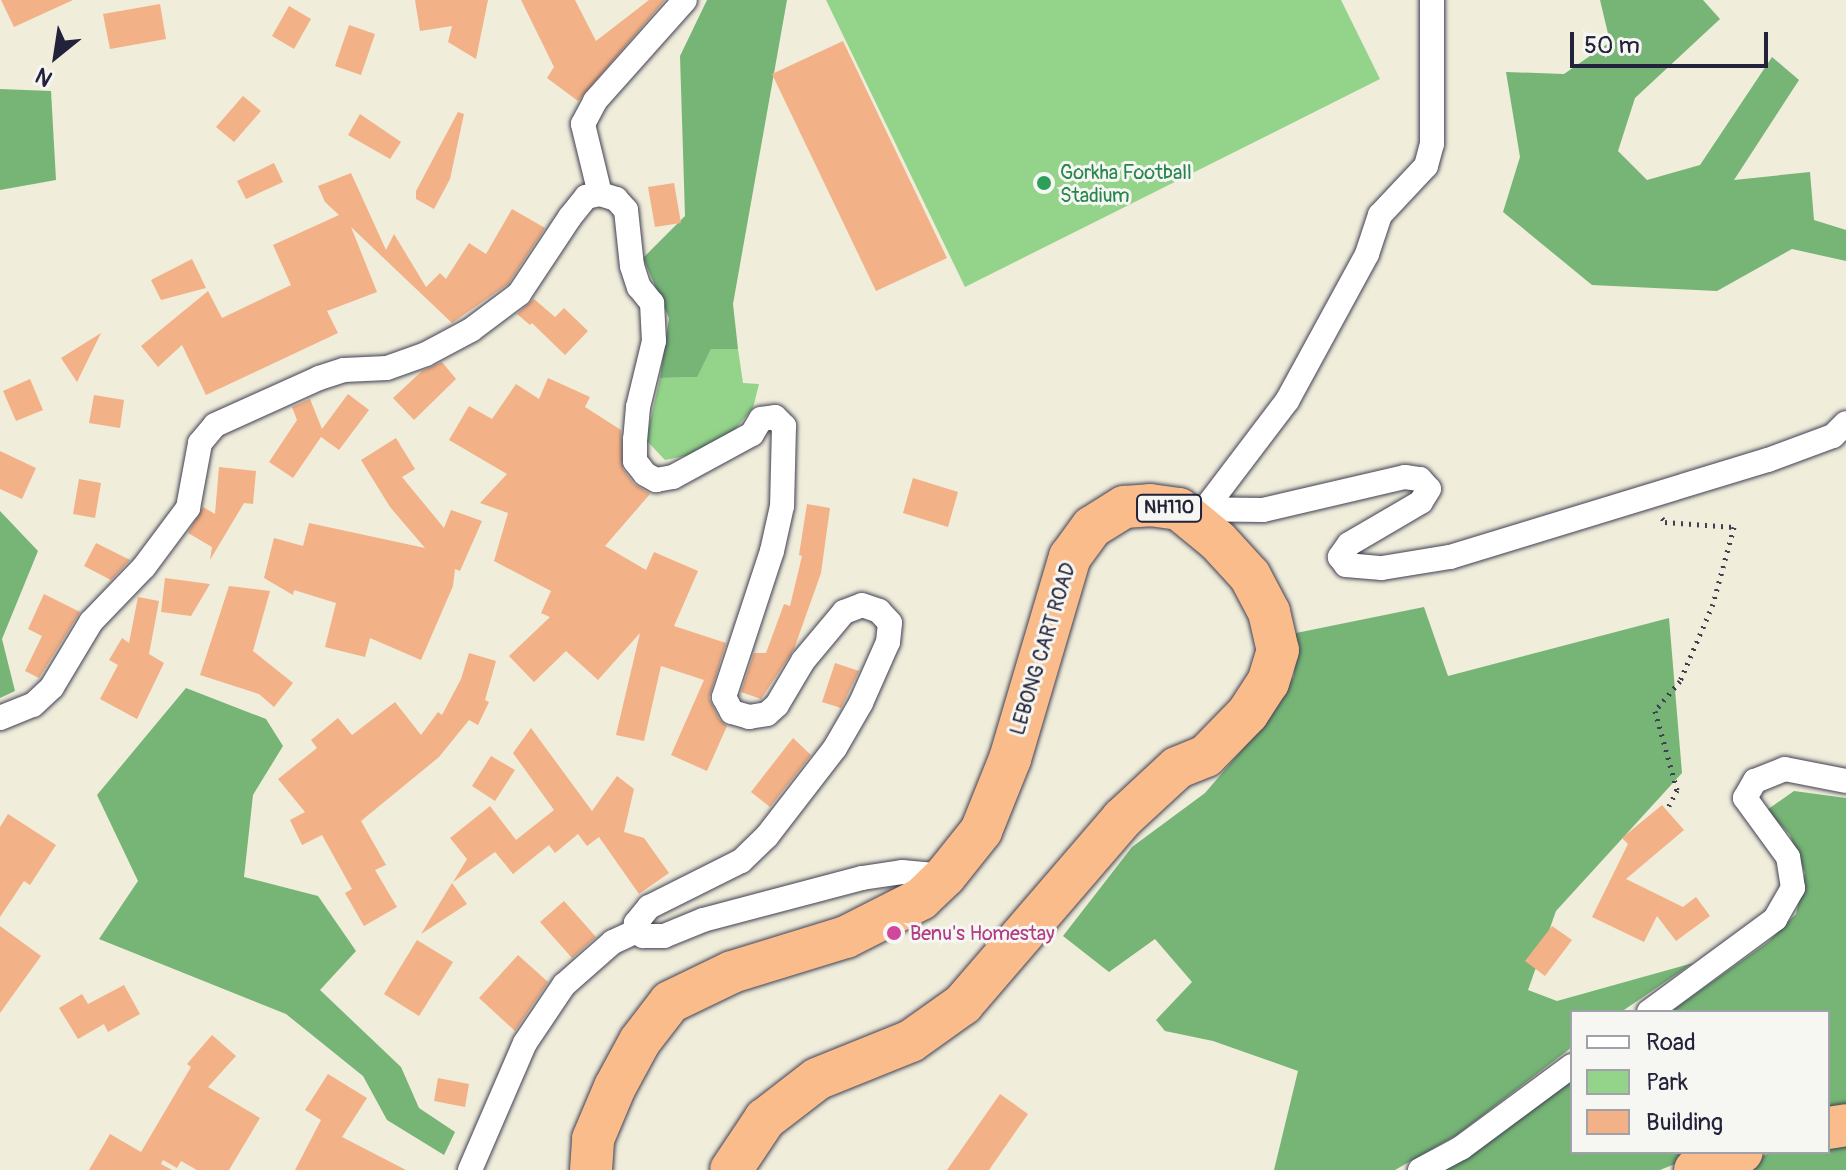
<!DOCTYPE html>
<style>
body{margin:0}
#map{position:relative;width:1846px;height:1170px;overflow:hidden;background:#f0eddb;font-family:Pangolin,sans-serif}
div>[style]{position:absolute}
.green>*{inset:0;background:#93d38a}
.forest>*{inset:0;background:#76b576}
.building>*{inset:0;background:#f3b187}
.path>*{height:5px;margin-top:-2.5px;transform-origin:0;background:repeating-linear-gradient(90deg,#414053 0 2px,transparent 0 8px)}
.roads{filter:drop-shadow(0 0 2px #414053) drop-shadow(0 0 2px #414053)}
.street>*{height:24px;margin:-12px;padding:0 12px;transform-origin:12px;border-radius:12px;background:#fff}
.highway>*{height:42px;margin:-21px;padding:0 21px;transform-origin:21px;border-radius:21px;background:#fabc8b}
.dots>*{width:22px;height:22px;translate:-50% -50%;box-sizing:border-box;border:4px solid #f6f6f2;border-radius:50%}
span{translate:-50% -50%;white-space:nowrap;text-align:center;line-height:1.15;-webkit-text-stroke:6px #f6f6f2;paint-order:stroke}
.shield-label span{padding:2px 6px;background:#f6f6f2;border:2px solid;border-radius:6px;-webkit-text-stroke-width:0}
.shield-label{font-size:18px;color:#22223b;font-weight:700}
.leisure-label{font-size:20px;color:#27864d}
.left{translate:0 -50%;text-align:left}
.street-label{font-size:20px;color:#22223b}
.hotel-label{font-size:20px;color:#b23c85}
.legend{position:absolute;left:1570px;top:1010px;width:260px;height:144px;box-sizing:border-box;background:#f6f6f2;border:2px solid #a1a1a9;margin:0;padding:10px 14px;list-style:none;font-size:24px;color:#22223b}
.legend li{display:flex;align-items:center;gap:16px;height:40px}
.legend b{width:40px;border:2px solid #a1a1a9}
.north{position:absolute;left:16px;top:16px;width:80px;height:80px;-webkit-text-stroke:6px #f6f6f2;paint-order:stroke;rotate:210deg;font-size:22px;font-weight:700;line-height:32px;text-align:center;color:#22223b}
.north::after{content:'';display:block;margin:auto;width:28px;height:36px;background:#22223b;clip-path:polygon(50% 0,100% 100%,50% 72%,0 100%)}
.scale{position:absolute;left:1570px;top:32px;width:198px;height:36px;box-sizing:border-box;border:4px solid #22223b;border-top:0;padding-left:10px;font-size:24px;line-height:28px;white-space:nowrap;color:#22223b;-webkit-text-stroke:6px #f6f6f2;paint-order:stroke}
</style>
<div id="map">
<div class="green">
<div style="clip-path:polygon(826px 0,1341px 0,1380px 79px,965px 287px)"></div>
<div style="clip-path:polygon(711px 349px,738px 349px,743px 383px,759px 384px,753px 408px,730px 435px,690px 455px,665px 460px,646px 440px,660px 378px,696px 377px)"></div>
</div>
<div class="forest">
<div style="clip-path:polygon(707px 0,787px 0,733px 304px,738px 349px,711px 349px,697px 377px,660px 378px,669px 318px,643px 258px,685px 216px,680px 56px)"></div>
<div style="clip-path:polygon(1600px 0,1703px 0,1720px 19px,1635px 98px,1618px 151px,1647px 180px,1700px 165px,1772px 57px,1799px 80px,1734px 180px,1810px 172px,1814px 220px,1846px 230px,1846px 261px,1792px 249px,1717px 291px,1592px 285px,1503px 212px,1520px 157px,1506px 72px,1564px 74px,1610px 42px)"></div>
<div style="clip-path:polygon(0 89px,51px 91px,56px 180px,0 190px)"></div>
<div style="clip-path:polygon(0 511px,38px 551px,2px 639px,15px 691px,0 698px)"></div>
<div style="clip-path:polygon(1424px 607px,1448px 676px,1669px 618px,1682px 773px,1556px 911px,1528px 990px,1557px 1001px,1693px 963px,1621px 1012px,1572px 1012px,1572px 1047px,1457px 1135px,1395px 1170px,1274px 1170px,1298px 1071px,1213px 1041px,1165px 1031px,1156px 1020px,1192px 982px,1155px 939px,1109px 972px,1063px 936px,1132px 847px,1205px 793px,1271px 716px,1294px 676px,1296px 633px)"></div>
<div style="clip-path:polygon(186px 688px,266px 719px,283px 746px,253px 795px,244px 877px,318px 896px,356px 951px,320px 990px,401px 1067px,419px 1108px,455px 1132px,444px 1155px,387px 1120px,363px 1076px,286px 1014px,99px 939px,138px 881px,97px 795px)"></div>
<div style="clip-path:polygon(1794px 791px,1846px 798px,1846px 1112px,1828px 1115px,1828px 1012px,1670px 1012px,1768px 942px,1796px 914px,1805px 873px,1790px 835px,1767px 810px)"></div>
<div style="clip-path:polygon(1572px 1081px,1572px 1152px,1705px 1152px,1660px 1170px,1441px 1170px)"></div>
<div style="clip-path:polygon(1846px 1137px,1846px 1170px,1727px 1170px,1772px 1152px,1828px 1152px,1828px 1139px)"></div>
</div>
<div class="building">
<div style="clip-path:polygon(1px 0,73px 0,14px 27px)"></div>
<div style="clip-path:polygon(415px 0,488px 0,476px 59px,448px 42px,452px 26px,420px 31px)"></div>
<div style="clip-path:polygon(521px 0,575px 0,596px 41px,649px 0,665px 0,578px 101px,547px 78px,554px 67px)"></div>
<div style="clip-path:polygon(160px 4px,166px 39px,110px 49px,103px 14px)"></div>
<div style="clip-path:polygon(289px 6px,311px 19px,294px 49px,272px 36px)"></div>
<div style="clip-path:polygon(349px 25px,375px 34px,361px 75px,335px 66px)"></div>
<div style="clip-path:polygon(843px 41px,947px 258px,876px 291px,772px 74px)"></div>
<div style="clip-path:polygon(243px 96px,261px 111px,234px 142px,216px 127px)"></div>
<div style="clip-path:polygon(458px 112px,464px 114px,450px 179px,434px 209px,416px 199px,416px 191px)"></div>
<div style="clip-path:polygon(360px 114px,401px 142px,390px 159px,348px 135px)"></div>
<div style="clip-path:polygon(274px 163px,283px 182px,246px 199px,237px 181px)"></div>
<div style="clip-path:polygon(351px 173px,386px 250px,394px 234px,426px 287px,440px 273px,446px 279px,469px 243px,486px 254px,512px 209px,545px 228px,508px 284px,452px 323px,351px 227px,377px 292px,327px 311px,338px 333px,206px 395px,182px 345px,158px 367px,141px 346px,208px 291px,222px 318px,291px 285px,273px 245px,339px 215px,325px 202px,318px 186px)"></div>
<div style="clip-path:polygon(674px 183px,681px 223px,655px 227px,648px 187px)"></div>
<div style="clip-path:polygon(192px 259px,206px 288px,161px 300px,151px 280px)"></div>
<div style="clip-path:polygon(534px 299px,555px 317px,564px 308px,588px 331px,565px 355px,532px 323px,530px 325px,517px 314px)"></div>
<div style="clip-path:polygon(101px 333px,77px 382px,61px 358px)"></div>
<div style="clip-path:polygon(442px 362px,456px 379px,414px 420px,393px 398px,422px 371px)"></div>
<div style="clip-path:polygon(548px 378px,590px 397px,585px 407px,621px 430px,623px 469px,634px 484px,650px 494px,605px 546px,646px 570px,654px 552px,698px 571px,674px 626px,726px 643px,709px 698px,719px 719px,727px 726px,707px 771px,671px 755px,704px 680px,661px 666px,644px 741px,616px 735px,640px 633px,598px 680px,566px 651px,534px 682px,509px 656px,550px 617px,541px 613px,551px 591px,494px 561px,508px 513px,480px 503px,507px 474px,449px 440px,469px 406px,492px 419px,516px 384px,539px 399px)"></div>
<div style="clip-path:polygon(30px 379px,43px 410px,16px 421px,3px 391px)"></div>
<div style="clip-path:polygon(348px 394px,369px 410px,339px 450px,321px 437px,293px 478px,269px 462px,297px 420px,292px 407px,310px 399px,322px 429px)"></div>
<div style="clip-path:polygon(94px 395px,124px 400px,120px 428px,89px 423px)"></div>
<div style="clip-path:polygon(396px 438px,415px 469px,402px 477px,444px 528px,451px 510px,482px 521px,460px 571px,455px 569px,453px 586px,421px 660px,370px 638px,365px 657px,325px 647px,336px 603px,294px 590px,293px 595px,264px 578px,274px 538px,303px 546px,309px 523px,425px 548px,390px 507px,361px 460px)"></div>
<div style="clip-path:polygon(0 451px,36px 468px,22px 499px,0 489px)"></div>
<div style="clip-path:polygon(219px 467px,256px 471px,253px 504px,244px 503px,210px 560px,212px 547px,188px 533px,203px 507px,215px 514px)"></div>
<div style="clip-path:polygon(913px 478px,958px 492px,948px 527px,903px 513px)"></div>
<div style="clip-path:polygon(79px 479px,101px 483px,95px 518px,73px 514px)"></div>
<div style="clip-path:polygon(807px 504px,830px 508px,821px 573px,794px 649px,761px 699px,741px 692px,754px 653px,766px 653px,784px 604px,790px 606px,802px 556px,799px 555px)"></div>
<div style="clip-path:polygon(96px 543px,130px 560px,111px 580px,84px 566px)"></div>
<div style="clip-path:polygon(165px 578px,210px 584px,191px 616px,161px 612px)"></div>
<div style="clip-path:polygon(229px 586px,270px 591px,253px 651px,293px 683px,274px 707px,259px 694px,200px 675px)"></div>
<div style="clip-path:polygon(44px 594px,80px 612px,39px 678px,25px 671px,42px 636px,28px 629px)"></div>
<div style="clip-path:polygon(138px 597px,159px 601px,149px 654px,164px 663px,137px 719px,100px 699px,118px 665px,109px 660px,122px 638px,129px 643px)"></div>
<div style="clip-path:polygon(469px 653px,496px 661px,485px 700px,489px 702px,478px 725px,469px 720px,439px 757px,361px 821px,386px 865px,375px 870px,397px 907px,364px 926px,345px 893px,352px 889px,322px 835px,302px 845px,290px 820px,305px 812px,278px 779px,317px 748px,311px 740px,338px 718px,352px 735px,395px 702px,421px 735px,438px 712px,442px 715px,461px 679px)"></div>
<div style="clip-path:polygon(835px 663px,859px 671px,841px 708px,822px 702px)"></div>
<div style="clip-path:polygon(531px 728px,592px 811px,617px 776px,634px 789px,624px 832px,644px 838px,669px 873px,639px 894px,599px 837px,587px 846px,578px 834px,555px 853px,549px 845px,513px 874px,495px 852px,453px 882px,467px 859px,450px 838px,490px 806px,516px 840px,554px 810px,513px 753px)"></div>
<div style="clip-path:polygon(793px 738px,811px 755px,770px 807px,751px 792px)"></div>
<div style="clip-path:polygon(491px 756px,515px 770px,495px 801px,472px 786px)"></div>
<div style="clip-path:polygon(1662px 805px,1684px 830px,1626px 879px,1683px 907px,1696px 897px,1710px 916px,1676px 941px,1657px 916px,1644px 942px,1592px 917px,1628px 844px,1622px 838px)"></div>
<div style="clip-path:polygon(8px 814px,56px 845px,30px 885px,24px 881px,0 917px,0 827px)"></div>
<div style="clip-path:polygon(452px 883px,467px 904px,421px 934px)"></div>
<div style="clip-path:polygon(564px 901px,596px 937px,572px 958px,540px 922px)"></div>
<div style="clip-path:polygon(0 926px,41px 956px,0 1013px)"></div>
<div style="clip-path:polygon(1552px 926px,1572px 940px,1545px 976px,1525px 961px)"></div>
<div style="clip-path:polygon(417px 940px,453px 962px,419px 1016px,384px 994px)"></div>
<div style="clip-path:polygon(518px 955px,548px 982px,515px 1031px,479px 998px)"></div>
<div style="clip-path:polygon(124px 985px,140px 1014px,108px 1032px,104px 1024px,78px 1039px,59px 1008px,82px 994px,88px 1004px)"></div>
<div style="clip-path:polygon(212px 1035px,236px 1056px,208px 1087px,260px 1118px,229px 1170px,197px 1170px,181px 1161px,177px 1168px,163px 1160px,161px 1164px,172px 1170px,89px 1170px,110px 1134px,141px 1152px,191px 1067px,187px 1064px)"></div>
<div style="clip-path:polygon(328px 1074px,367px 1098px,342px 1137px,406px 1170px,295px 1170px,321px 1120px,305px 1110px)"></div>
<div style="clip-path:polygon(438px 1078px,469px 1084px,465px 1107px,434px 1101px)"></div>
<div style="clip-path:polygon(1000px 1094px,1028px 1114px,989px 1170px,947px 1170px)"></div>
</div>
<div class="path">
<div style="left:1662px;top:518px;width:5px;rotate:53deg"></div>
<div style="left:1665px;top:522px;width:69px;rotate:4.1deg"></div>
<div style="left:1734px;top:527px;width:80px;rotate:105.3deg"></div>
<div style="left:1713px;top:604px;width:84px;rotate:113.2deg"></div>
<div style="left:1680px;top:681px;width:39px;rotate:130deg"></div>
<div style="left:1655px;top:711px;width:82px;rotate:74.4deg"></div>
<div style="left:1677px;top:790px;width:22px;rotate:117deg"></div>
</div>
<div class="roads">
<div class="street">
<div style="left:600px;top:194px;width:72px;rotate:-103.7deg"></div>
<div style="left:583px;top:124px;width:26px;rotate:-62deg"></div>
<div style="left:595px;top:101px;width:135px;rotate:-48.3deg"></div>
<div style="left:1181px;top:509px;width:82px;rotate:0.7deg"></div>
<div style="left:1263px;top:510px;width:146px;rotate:-13.1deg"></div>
<div style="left:1405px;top:477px;width:15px;rotate:8deg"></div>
<div style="left:1420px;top:479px;width:13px;rotate:48deg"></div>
<div style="left:1429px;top:489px;width:15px;rotate:122deg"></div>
<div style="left:1421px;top:502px;width:83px;rotate:149.7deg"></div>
<div style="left:1349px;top:544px;width:16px;rotate:125deg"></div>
<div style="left:1340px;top:557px;width:10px;rotate:53deg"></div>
<div style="left:1346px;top:565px;width:36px;rotate:5deg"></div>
<div style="left:1382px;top:568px;width:69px;rotate:-9.2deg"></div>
<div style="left:1450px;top:557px;width:332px;rotate:-17deg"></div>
<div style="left:1768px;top:460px;width:69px;rotate:-20.3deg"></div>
<div style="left:1833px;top:436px;width:18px;rotate:-45deg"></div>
<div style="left:1205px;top:509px;width:136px;rotate:-52.8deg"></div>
<div style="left:1287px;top:401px;width:167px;rotate:-61.4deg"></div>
<div style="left:1367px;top:254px;width:41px;rotate:-71.6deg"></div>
<div style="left:1380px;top:215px;width:67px;rotate:-46.8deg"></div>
<div style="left:1426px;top:166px;width:23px;rotate:-75deg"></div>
<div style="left:1432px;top:144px;width:144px;rotate:-90deg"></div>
<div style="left:0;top:718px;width:35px;rotate:-22deg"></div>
<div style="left:33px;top:705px;width:26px;rotate:-43deg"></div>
<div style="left:52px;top:687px;width:76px;rotate:-59deg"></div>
<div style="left:91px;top:622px;width:76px;rotate:-46.1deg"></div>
<div style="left:144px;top:567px;width:74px;rotate:-53.3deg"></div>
<div style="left:188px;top:508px;width:66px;rotate:-79.5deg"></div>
<div style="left:200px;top:443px;width:23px;rotate:-50deg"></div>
<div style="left:215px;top:425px;width:114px;rotate:-24.3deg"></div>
<div style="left:319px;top:378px;width:26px;rotate:-18deg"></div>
<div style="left:344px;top:370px;width:43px;rotate:-2.7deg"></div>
<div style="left:387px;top:368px;width:41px;rotate:-19.7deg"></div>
<div style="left:426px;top:354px;width:51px;rotate:-28.1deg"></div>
<div style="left:471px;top:330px;width:60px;rotate:-36.9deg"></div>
<div style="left:519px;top:294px;width:92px;rotate:-56.5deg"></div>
<div style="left:570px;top:217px;width:26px;rotate:-51deg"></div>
<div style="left:586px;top:197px;width:14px;rotate:-12deg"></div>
<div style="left:600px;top:194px;width:17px;rotate:17deg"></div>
<div style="left:616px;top:199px;width:15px;rotate:48deg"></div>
<div style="left:626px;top:210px;width:56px;rotate:83.9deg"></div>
<div style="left:632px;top:266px;width:22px;rotate:72deg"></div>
<div style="left:639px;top:287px;width:21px;rotate:51deg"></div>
<div style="left:652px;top:303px;width:38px;rotate:87deg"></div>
<div style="left:654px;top:341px;width:68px;rotate:103.6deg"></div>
<div style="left:638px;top:407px;width:32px;rotate:95deg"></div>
<div style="left:635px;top:439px;width:22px;rotate:90deg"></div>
<div style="left:635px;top:461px;width:16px;rotate:52deg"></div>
<div style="left:645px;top:474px;width:13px;rotate:29deg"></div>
<div style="left:656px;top:480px;width:17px;rotate:-10deg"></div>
<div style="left:673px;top:477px;width:90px;rotate:-28.6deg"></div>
<div style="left:752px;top:434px;width:17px;rotate:-59deg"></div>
<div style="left:761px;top:419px;width:14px;rotate:-8deg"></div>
<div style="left:775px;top:417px;width:13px;rotate:45deg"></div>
<div style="left:784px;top:426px;width:80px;rotate:91.4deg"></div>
<div style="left:782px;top:506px;width:46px;rotate:102.5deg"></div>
<div style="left:772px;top:551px;width:154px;rotate:108.2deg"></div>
<div style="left:724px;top:697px;width:17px;rotate:62deg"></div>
<div style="left:732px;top:712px;width:18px;rotate:16deg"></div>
<div style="left:749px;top:717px;width:18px;rotate:-9deg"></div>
<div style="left:767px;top:714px;width:13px;rotate:-42deg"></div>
<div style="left:777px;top:705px;width:51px;rotate:-59.4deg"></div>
<div style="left:803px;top:661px;width:64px;rotate:-50.1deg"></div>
<div style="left:844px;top:612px;width:19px;rotate:-21deg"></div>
<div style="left:862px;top:605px;width:18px;rotate:19deg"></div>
<div style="left:879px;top:611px;width:16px;rotate:47deg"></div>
<div style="left:890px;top:623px;width:19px;rotate:96deg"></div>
<div style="left:888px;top:642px;width:67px;rotate:113.9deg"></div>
<div style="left:861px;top:703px;width:52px;rotate:120deg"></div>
<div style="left:835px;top:748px;width:111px;rotate:127.7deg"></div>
<div style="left:767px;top:836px;width:36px;rotate:136deg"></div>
<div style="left:741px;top:861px;width:103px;rotate:153.4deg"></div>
<div style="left:649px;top:907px;width:21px;rotate:129deg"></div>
<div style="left:636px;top:923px;width:8px;rotate:83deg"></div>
<div style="left:637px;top:931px;width:8px;rotate:40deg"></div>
<div style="left:643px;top:936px;width:21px"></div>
<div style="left:664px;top:936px;width:42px;rotate:-22.3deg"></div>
<div style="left:703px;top:920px;width:164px;rotate:-14.8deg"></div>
<div style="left:862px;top:878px;width:40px;rotate:-8.5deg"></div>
<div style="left:902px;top:872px;width:43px;rotate:5.3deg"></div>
<div style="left:1649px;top:1012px;width:157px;rotate:-36.4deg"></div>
<div style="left:1775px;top:919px;width:36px;rotate:-60deg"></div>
<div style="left:1793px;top:888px;width:31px;rotate:-99deg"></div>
<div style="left:1788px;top:857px;width:73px;rotate:-126.1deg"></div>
<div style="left:1745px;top:798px;width:20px;rotate:-60deg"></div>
<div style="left:1755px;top:781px;width:32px;rotate:-22deg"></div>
<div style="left:1785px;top:769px;width:62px;rotate:11.1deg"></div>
<div style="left:470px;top:1170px;width:138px;rotate:-66.6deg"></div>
<div style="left:525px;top:1043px;width:70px;rotate:-56.1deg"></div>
<div style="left:564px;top:985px;width:65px;rotate:-41.3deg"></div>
<div style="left:613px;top:942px;width:26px;rotate:-25deg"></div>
<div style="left:1420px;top:1170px;width:47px;rotate:-28.2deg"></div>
<div style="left:1461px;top:1148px;width:138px;rotate:-36.5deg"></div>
</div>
<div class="highway">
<div style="left:1828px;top:1128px;width:18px;rotate:-9deg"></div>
<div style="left:591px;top:1170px;width:31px;rotate:-86deg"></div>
<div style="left:593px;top:1139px;width:56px;rotate:-67.1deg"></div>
<div style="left:615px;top:1087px;width:52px;rotate:-61.5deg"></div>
<div style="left:640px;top:1041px;width:49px;rotate:-52.4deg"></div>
<div style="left:670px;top:1002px;width:69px;rotate:-25.8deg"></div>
<div style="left:732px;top:972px;width:119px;rotate:-17.1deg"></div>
<div style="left:846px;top:937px;width:84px;rotate:-26.9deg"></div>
<div style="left:921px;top:899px;width:33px;rotate:-44deg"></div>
<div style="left:945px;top:876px;width:58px;rotate:-51.3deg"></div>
<div style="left:981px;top:831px;width:78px;rotate:-68.1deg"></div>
<div style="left:1010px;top:759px;width:211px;rotate:-73.5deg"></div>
<div style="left:1070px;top:557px;width:37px;rotate:-54deg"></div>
<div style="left:1092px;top:527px;width:38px;rotate:-32deg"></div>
<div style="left:1124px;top:507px;width:26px;rotate:-4deg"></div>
<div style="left:1150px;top:505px;width:29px;rotate:8deg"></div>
<div style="left:1179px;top:509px;width:50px;rotate:39.4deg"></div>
<div style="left:1218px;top:541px;width:47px;rotate:47.6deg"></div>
<div style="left:1250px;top:576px;width:41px;rotate:62.2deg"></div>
<div style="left:1269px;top:612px;width:39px;rotate:77deg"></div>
<div style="left:1278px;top:650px;width:34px;rotate:107deg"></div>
<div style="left:1268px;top:682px;width:37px;rotate:123deg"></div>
<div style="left:1248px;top:713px;width:60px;rotate:134.3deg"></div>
<div style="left:1206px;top:756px;width:31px;rotate:158deg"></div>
<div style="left:1177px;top:768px;width:75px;rotate:137.2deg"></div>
<div style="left:1122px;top:819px;width:244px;rotate:130.7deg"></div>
<div style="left:963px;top:1004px;width:64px;rotate:144.6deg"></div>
<div style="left:911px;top:1041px;width:101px;rotate:158deg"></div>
<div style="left:817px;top:1079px;width:66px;rotate:142.4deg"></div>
<div style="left:765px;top:1119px;width:61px;rotate:123.7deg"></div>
<div style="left:1695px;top:1170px;width:50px;rotate:-21deg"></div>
</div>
</div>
<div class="dots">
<div style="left:1044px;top:183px;background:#2e9e5b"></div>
<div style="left:894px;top:933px;background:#d1479c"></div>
</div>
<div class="shield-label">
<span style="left:1169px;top:508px">NH110</span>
</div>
<div class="leisure-label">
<span class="left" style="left:1060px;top:184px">Gorkha Football<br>Stadium</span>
</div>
<div class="street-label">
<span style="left:1043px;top:649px;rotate:-73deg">LEBONG CART ROAD</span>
</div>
<div class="hotel-label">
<span class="left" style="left:910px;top:933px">Benu's Homestay</span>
</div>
<ul class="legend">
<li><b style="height:10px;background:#fff"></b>Road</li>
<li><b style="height:22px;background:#93d38a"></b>Park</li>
<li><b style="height:22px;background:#f3b187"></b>Building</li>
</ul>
<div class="north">N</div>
<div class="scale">50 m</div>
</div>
